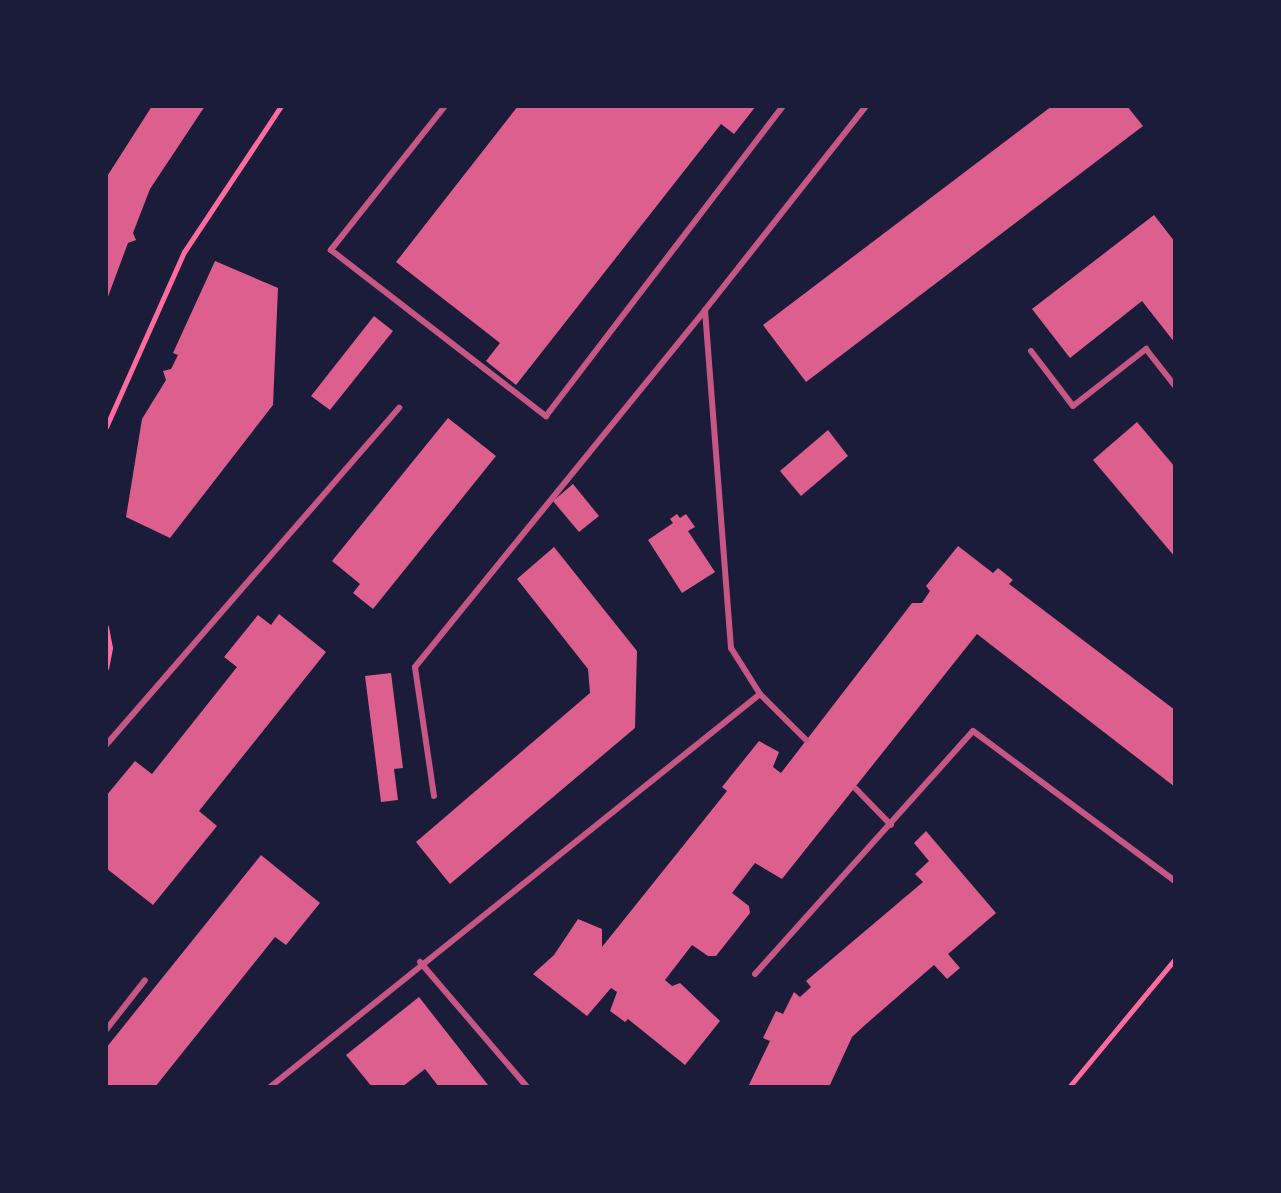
<!DOCTYPE html>
<style>
body{margin:0}
#map{position:relative;width:1281px;height:1193px;overflow:hidden;background:#1b1b3a;font-family:"Source Sans 3",sans-serif}
div>[style]{position:absolute}
.building>*{inset:0;background:#dd5f8e}
.path>*{height:5px;margin:-2.5px;padding:0 2.5px;transform-origin:2.5px;border-radius:2.5px;background:#ff6b9d}
.service>*{height:6px;margin:-3px;padding:0 3px;transform-origin:3px;border-radius:3px;background:#c65784}
span{translate:-50% -50%;white-space:nowrap;text-align:center;line-height:1.15;-webkit-text-stroke:8px #1b1b3a;paint-order:stroke}
.frame{position:absolute;inset:0;border:108px solid #1b1b3a;pointer-events:none}
</style>
<div id="map">
<div class="building">
<div style="clip-path:polygon(152px 106px,205px 106px,150px 189px,133px 233px,136px 240px,128px 243px,106px 302px,106px 178px)"></div>
<div style="clip-path:polygon(518px 106px,756px 106px,734px 134px,721px 124px,516px 385px,486px 361px,500px 343px,396px 262px)"></div>
<div style="clip-path:polygon(1052px 106px,1127px 106px,1143px 126px,806px 382px,763px 325px)"></div>
<div style="clip-path:polygon(1154px 215px,1175px 242px,1175px 343px,1142px 301px,1070px 358px,1032px 309px)"></div>
<div style="clip-path:polygon(215px 261px,278px 288px,273px 405px,170px 538px,126px 517px,142px 419px,166px 380px,163px 371px,171px 369px,178px 355px,173px 353px)"></div>
<div style="clip-path:polygon(374px 316px,393px 331px,330px 410px,311px 396px)"></div>
<div style="clip-path:polygon(448px 418px,496px 456px,373px 609px,353px 593px,360px 584px,332px 561px)"></div>
<div style="clip-path:polygon(1137px 422px,1175px 467px,1175px 557px,1093px 460px)"></div>
<div style="clip-path:polygon(828px 430px,848px 456px,801px 496px,780px 471px)"></div>
<div style="clip-path:polygon(573px 484px,599px 516px,579px 532px,553px 501px)"></div>
<div style="clip-path:polygon(677px 514px,680px 518px,686px 514px,695px 527px,688px 531px,715px 572px,682px 593px,648px 540px,673px 523px,670px 519px)"></div>
<div style="clip-path:polygon(958px 546px,993px 573px,998px 568px,1013px 580px,1009px 584px,1175px 710px,1175px 787px,977px 634px,782px 879px,755px 863px,732px 893px,749px 906px,750px 913px,716px 956px,708px 956px,692px 945px,665px 980px,672px 986px,680px 983px,720px 1021px,685px 1065px,628px 1019px,625px 1022px,610px 1011px,617px 992px,611px 988px,587px 1016px,533px 974px,554px 955px,578px 919px,602px 929px,602px 947px,727px 791px,722px 787px,759px 741px,779px 752px,773px 767px,781px 773px,912px 603px,922px 603px,930px 591px,926px 586px)"></div>
<div style="clip-path:polygon(554px 547px,637px 651px,635px 728px,450px 884px,416px 842px,590px 693px,588px 669px,517px 579px)"></div>
<div style="clip-path:polygon(279px 614px,326px 652px,199px 811px,217px 826px,153px 905px,106px 868px,106px 796px,135px 761px,152px 774px,237px 667px,224px 657px,258px 615px,271px 625px)"></div>
<div style="clip-path:polygon(391px 673px,403px 768px,394px 769px,398px 800px,381px 802px,365px 676px)"></div>
<div style="clip-path:polygon(926px 831px,996px 913px,948px 954px,960px 968px,947px 979px,934px 965px,865px 1025px,852px 1037px,829px 1087px,748px 1087px,770px 1041px,763px 1038px,776px 1011px,783px 1014px,794px 992px,800px 997px,811px 987px,806px 981px,923px 882px,915px 874px,929px 861px,914px 843px)"></div>
<div style="clip-path:polygon(261px 855px,320px 903px,286px 945px,275px 937px,155px 1087px,106px 1087px,106px 1048px)"></div>
<div style="clip-path:polygon(419px 997px,488px 1085px,486px 1087px,439px 1087px,425px 1069px,402px 1087px,372px 1087px,346px 1055px)"></div>
</div>
<div class="path">
<div style="left:106px;top:427px;width:192px;rotate:-66deg"></div>
<div style="left:184px;top:252px;width:175px;rotate:-56.4deg"></div>
<div style="left:106px;top:627px;width:21px;rotate:79deg"></div>
<div style="left:110px;top:648px;width:20px;rotate:101deg"></div>
<div style="left:1069px;top:1087px;width:166px;rotate:-50.4deg"></div>
</div>
<div class="service">
<div style="left:445px;top:106px;width:184px;rotate:128.4deg"></div>
<div style="left:331px;top:250px;width:272px;rotate:37.7deg"></div>
<div style="left:546px;top:416px;width:390px;rotate:-52.6deg"></div>
<div style="left:1031px;top:351px;width:69px;rotate:52.6deg"></div>
<div style="left:1073px;top:406px;width:93px;rotate:-38deg"></div>
<div style="left:1146px;top:349px;width:47px;rotate:51.9deg"></div>
<div style="left:760px;top:694px;width:65px;rotate:45deg"></div>
<div style="left:106px;top:745px;width:447px;rotate:-49deg"></div>
<div style="left:856px;top:789px;width:50px;rotate:45.8deg"></div>
<div style="left:434px;top:796px;width:130px;rotate:-98.4deg"></div>
<div style="left:415px;top:667px;width:460px;rotate:-50.9deg"></div>
<div style="left:420px;top:962px;width:165px;rotate:49.4deg"></div>
<div style="left:755px;top:974px;width:326px;rotate:-48.1deg"></div>
<div style="left:973px;top:731px;width:252px;rotate:36.6deg"></div>
<div style="left:106px;top:1030px;width:63px;rotate:-52deg"></div>
<div style="left:270px;top:1087px;width:628px;rotate:-38.73deg"></div>
<div style="left:760px;top:694px;width:54px;rotate:-122.2deg"></div>
<div style="left:731px;top:648px;width:339px;rotate:-94.4deg"></div>
<div style="left:705px;top:310px;width:260px;rotate:-51.7deg"></div>
</div>
<div class="frame"></div>
</div>
